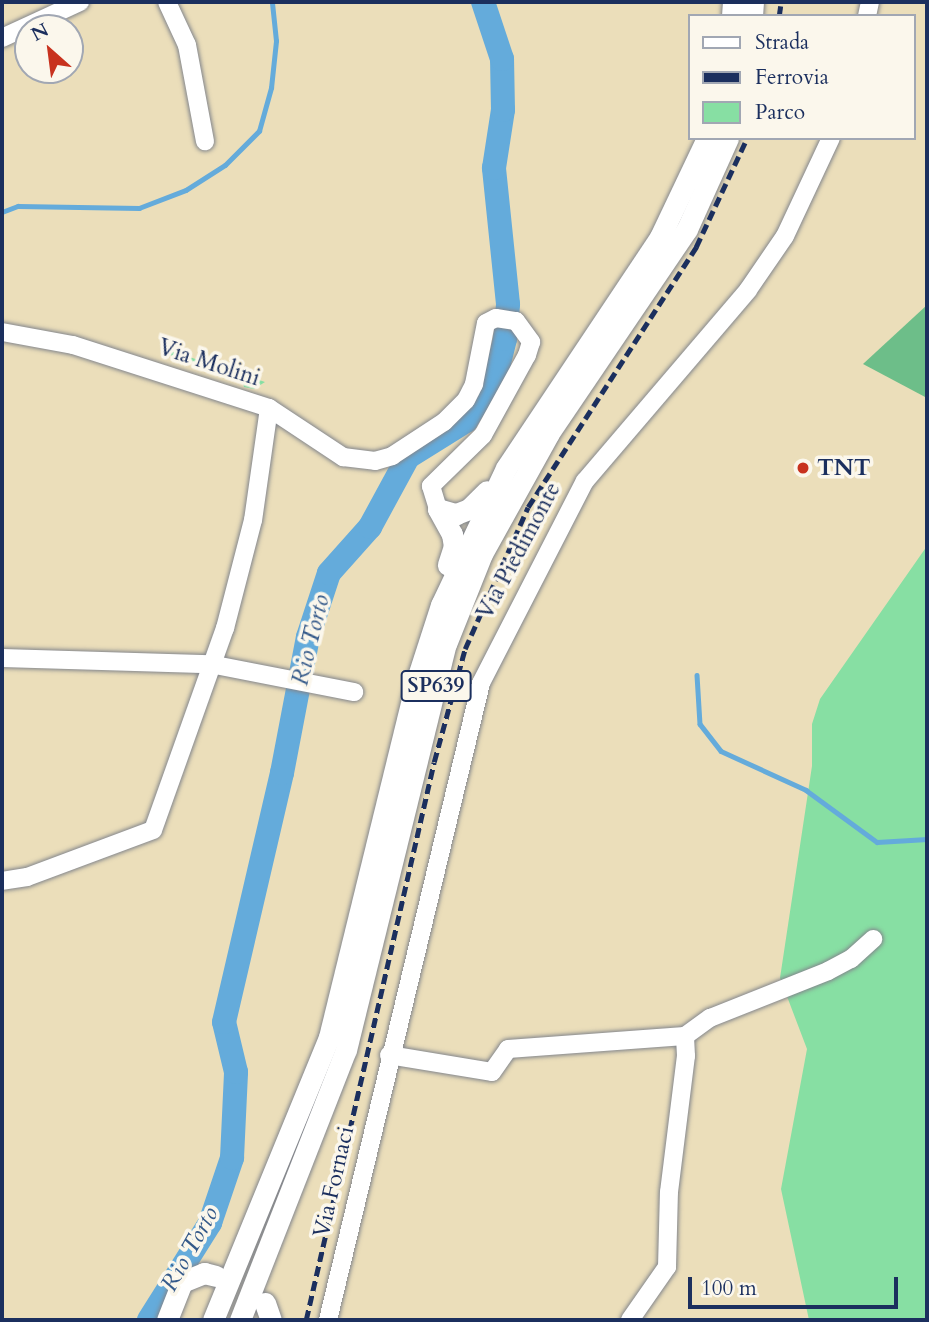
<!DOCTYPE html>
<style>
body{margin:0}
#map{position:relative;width:929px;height:1322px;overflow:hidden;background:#ebdeba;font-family:Cardo,serif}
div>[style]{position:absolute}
.green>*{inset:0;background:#87dfa3}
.forest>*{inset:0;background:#6dbe89}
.stream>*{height:4.5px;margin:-2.25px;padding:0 2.25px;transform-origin:2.25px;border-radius:2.25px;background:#64abdb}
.river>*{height:24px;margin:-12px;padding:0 12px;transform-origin:12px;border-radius:12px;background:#64abdb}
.roads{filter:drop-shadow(0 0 2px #83868c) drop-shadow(0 0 2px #83868c)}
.minor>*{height:18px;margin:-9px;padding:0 9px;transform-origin:9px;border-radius:9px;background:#fff}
.major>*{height:21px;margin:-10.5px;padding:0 10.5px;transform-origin:10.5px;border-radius:10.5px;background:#fff}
.rail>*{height:4.5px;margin-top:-2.25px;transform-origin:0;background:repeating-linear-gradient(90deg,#1b2f5e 0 10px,transparent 0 15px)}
.dots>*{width:19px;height:19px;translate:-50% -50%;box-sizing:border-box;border:4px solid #fbf7ec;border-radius:50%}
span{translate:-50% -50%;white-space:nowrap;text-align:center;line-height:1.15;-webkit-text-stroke:7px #fbf7ec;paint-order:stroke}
.shield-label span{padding:2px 5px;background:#fbf7ec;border:2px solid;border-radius:5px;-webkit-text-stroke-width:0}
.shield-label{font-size:21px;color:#1b2f5e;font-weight:700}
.street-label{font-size:23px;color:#1b2f5e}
.poi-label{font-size:23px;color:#1b2f5e;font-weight:700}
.left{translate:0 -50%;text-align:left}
.water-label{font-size:24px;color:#355a8a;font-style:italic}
.frame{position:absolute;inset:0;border:4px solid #1b2f5e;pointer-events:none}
.legend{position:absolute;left:688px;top:14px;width:228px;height:126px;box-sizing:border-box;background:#fbf7ec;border:2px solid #a1a7b3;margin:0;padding:9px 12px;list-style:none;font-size:21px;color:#1b2f5e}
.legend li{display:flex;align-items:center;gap:14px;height:35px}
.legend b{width:35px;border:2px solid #a1a7b3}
.north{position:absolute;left:14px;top:14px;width:70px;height:70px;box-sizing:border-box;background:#fbf7ec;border:2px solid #a1a7b3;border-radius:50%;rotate:332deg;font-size:19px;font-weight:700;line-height:28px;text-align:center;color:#1b2f5e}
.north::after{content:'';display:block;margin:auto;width:24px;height:32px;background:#c8321e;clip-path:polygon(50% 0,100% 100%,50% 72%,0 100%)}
.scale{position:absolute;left:688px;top:1277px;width:210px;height:32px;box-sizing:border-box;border:4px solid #1b2f5e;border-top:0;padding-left:9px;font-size:21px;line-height:24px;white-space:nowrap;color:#1b2f5e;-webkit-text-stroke:5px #fbf7ec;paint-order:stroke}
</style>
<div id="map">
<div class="green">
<div style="clip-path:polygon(167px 350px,227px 369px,265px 382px,254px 389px,244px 387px,241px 376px,166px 354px)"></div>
<div style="clip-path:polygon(927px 546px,927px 1320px,809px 1320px,781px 1189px,807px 1049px,780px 978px,812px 766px,812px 724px,820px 699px)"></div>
</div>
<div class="forest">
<div style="clip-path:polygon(927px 305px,927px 398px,863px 364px)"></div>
</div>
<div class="stream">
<div style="left:2px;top:212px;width:17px;rotate:-21deg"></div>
<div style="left:18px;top:206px;width:121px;rotate:0.9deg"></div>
<div style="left:139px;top:208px;width:50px;rotate:-21deg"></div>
<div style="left:186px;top:190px;width:46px;rotate:-32.7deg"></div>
<div style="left:225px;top:165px;width:48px;rotate:-45deg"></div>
<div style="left:259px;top:131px;width:45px;rotate:-74.4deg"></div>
<div style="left:271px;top:88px;width:47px;rotate:-83.9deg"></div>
<div style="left:276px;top:41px;width:39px;rotate:-96deg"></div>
<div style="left:697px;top:675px;width:49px;rotate:86.5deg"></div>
<div style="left:700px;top:724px;width:34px;rotate:52deg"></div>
<div style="left:721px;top:751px;width:94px;rotate:24.6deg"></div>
<div style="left:806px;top:790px;width:88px;rotate:36.2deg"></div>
<div style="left:877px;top:842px;width:50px;rotate:-3.4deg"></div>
</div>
<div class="river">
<div style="left:149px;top:1320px;width:115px;rotate:-57.8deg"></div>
<div style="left:210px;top:1223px;width:69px;rotate:-71.3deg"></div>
<div style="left:232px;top:1158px;width:86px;rotate:-87.3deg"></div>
<div style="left:236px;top:1072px;width:51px;rotate:-103.5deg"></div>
<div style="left:224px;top:1022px;width:256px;rotate:-76.9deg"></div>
<div style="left:282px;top:773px;width:138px;rotate:-79.2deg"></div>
<div style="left:308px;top:637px;width:67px;rotate:-71.8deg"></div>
<div style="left:329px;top:573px;width:62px;rotate:-48.3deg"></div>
<div style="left:370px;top:527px;width:80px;rotate:-61.5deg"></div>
<div style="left:408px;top:457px;width:68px;rotate:-31.8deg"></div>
<div style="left:466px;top:421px;width:59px;rotate:-58.2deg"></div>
<div style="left:497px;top:371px;width:33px;rotate:-76deg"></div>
<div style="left:505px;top:339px;width:35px;rotate:-85deg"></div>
<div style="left:508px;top:304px;width:137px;rotate:-95.9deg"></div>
<div style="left:494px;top:168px;width:59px;rotate:-81.2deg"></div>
<div style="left:503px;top:110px;width:51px;rotate:-91.1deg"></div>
<div style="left:502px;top:59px;width:60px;rotate:-108.4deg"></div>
</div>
<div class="roads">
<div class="minor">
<div style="left:167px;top:2px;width:47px;rotate:65.1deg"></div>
<div style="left:187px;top:45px;width:98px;rotate:79.4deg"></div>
<div style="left:867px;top:16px;width:14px;rotate:-78deg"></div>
<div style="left:2px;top:38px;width:86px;rotate:-24.8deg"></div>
<div style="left:2px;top:332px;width:72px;rotate:10.4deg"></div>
<div style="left:73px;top:345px;width:206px;rotate:17.8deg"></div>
<div style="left:269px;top:408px;width:113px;rotate:98.1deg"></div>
<div style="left:253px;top:520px;width:112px;rotate:104.5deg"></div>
<div style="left:225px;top:628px;width:214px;rotate:109.6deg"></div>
<div style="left:153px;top:830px;width:134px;rotate:159.5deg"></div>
<div style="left:27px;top:877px;width:25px;rotate:171deg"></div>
<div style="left:269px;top:408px;width:89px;rotate:33.5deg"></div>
<div style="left:343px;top:457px;width:32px;rotate:7deg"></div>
<div style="left:375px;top:461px;width:18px;rotate:-16deg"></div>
<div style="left:392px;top:456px;width:62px;rotate:-33.2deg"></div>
<div style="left:444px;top:422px;width:31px;rotate:-45deg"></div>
<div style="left:466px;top:400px;width:18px;rotate:-63deg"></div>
<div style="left:474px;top:384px;width:62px;rotate:-78.9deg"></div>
<div style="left:486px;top:323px;width:11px;rotate:-27deg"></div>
<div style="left:496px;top:318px;width:20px;rotate:9deg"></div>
<div style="left:516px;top:321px;width:26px;rotate:54deg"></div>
<div style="left:531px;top:342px;width:14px;rotate:107deg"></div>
<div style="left:527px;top:355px;width:91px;rotate:118.8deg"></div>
<div style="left:483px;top:435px;width:73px;rotate:135.6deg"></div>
<div style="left:431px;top:486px;width:24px;rotate:73deg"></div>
<div style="left:2px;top:658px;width:208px;rotate:1.7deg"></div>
<div style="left:210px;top:664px;width:147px;rotate:11deg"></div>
<div style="left:389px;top:1055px;width:104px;rotate:9.4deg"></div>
<div style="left:492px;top:1072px;width:28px;rotate:-55deg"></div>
<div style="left:508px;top:1049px;width:177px;rotate:-4.2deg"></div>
<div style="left:685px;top:1036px;width:31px;rotate:-36deg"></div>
<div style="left:710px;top:1018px;width:127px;rotate:-21.7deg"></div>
<div style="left:828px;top:971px;width:26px;rotate:-28deg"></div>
<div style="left:851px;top:959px;width:30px;rotate:-42deg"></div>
<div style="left:328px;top:1320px;width:655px;rotate:-76.49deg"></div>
<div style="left:481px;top:683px;width:227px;rotate:-62.8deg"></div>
<div style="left:585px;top:481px;width:251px;rotate:-49.5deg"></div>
<div style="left:748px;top:290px;width:65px;rotate:-55.6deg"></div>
<div style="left:785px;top:236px;width:108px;rotate:-64.9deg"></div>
<div style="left:630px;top:1320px;width:65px;rotate:-55.1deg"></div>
<div style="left:667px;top:1267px;width:75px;rotate:-88.5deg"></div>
<div style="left:669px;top:1192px;width:137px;rotate:-82.9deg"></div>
<div style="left:686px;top:1056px;width:20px;rotate:-93deg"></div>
</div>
<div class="major">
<div style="left:732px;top:16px;width:14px;rotate:-86deg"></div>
<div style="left:752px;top:16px;width:14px;rotate:-86deg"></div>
<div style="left:438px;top:509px;width:29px;rotate:61deg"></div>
<div style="left:452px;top:534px;width:12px;rotate:81deg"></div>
<div style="left:454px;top:546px;width:20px;rotate:108deg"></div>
<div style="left:438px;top:509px;width:19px;rotate:16deg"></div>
<div style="left:456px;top:514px;width:14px;rotate:-21deg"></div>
<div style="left:469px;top:509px;width:25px;rotate:-45deg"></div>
<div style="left:265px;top:1303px;width:18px;rotate:71deg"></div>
<div style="left:167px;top:1320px;width:41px;rotate:-68.5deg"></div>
<div style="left:182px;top:1282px;width:24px;rotate:-22deg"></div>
<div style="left:204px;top:1273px;width:12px;rotate:14deg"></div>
<div style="left:213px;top:1320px;width:306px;rotate:-67.7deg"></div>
<div style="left:329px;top:1037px;width:372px;rotate:-76.2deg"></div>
<div style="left:418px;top:676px;width:75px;rotate:-72.1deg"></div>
<div style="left:441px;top:605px;width:152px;rotate:-64.6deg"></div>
<div style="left:506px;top:468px;width:278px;rotate:-56.3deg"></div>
<div style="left:660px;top:237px;width:110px;rotate:-64.6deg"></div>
<div style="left:240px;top:1320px;width:290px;rotate:-68.6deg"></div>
<div style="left:346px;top:1050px;width:418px;rotate:-76.2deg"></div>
<div style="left:446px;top:644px;width:97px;rotate:-68.2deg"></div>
<div style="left:482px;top:554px;width:138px;rotate:-61deg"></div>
<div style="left:549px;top:433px;width:246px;rotate:-55.9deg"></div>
<div style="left:687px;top:229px;width:100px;rotate:-65.7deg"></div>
</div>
</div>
<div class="rail">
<div style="left:779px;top:16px;width:14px;rotate:-82deg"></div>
<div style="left:306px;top:1320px;width:572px;rotate:-77.08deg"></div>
<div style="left:434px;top:762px;width:117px;rotate:-74.7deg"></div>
<div style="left:465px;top:649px;width:155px;rotate:-66.1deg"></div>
<div style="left:528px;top:507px;width:310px;rotate:-57.1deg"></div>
<div style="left:696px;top:247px;width:120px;rotate:-64.9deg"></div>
</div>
<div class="dots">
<div style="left:803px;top:468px;background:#c8321e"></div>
</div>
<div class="shield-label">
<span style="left:436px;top:686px">SP639</span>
</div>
<div class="street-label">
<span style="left:209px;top:363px;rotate:18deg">Via Molini</span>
<span style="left:519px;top:551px;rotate:-62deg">Via Piedimonte</span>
<span style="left:334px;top:1182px;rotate:-77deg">Via Fornaci</span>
</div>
<div class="poi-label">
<span class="left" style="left:817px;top:468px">TNT</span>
</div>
<div class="water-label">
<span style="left:311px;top:640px;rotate:-76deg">Rio Torto</span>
<span style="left:190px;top:1249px;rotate:-61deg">Rio Torto</span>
</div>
<div class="frame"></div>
<ul class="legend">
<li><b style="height:9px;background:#fff"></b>Strada</li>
<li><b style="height:9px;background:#1b2f5e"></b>Ferrovia</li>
<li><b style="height:19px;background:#87dfa3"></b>Parco</li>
</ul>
<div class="north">N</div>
<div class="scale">100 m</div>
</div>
